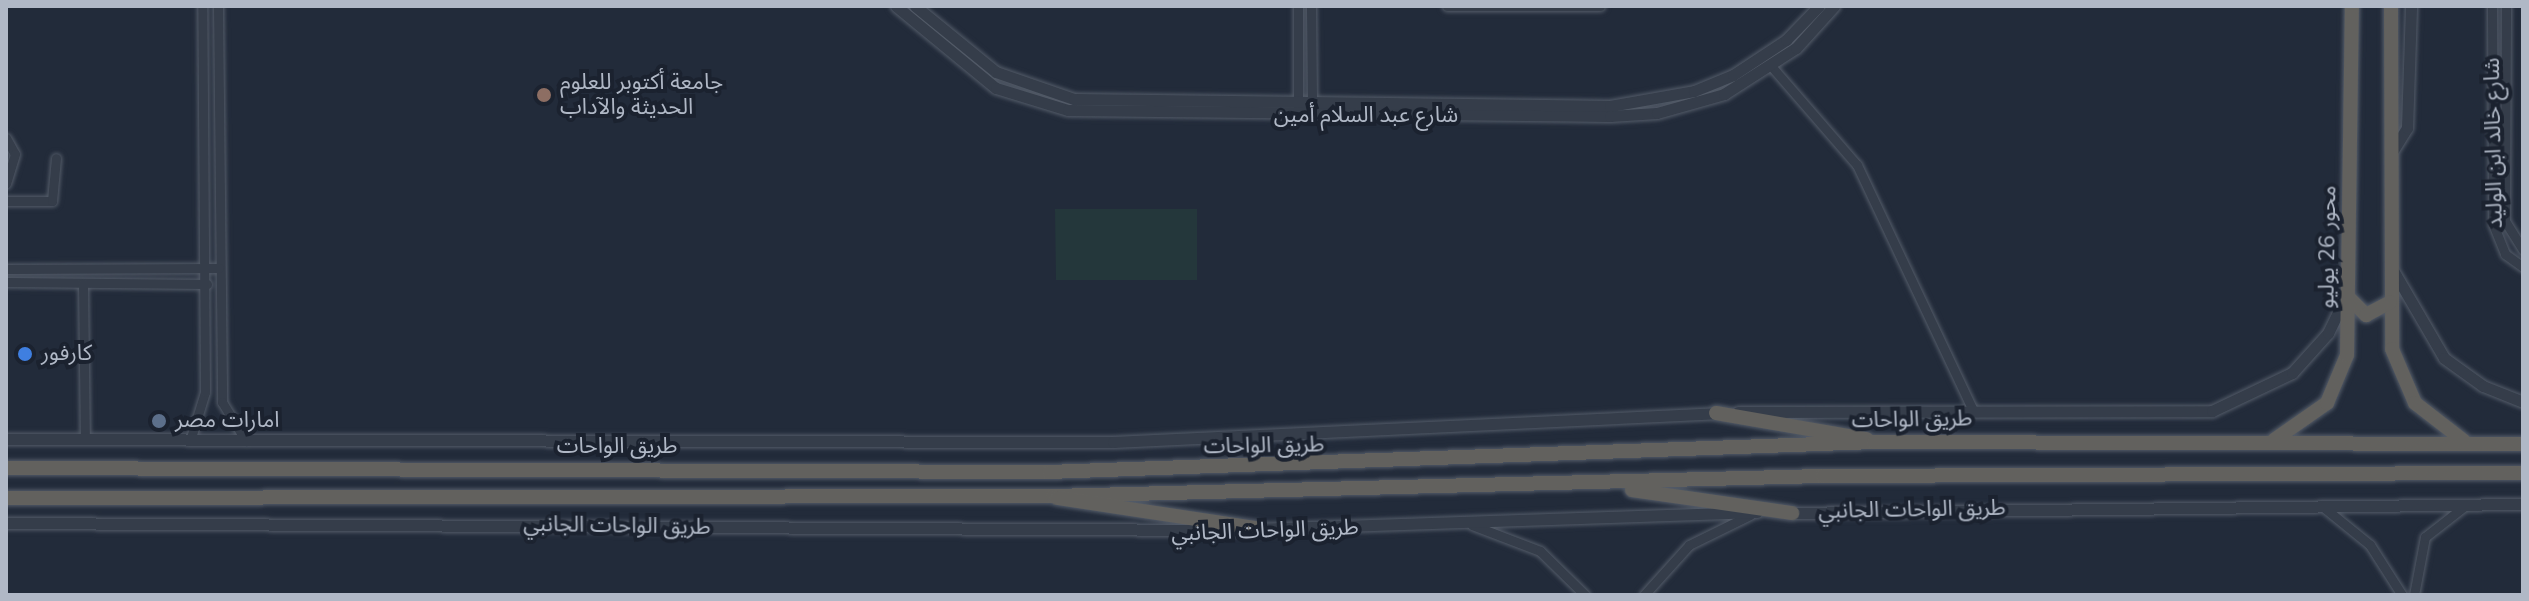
<!DOCTYPE html>
<meta charset="utf-8">
<style>
body{margin:0}
#map{position:relative;width:2529px;height:601px;overflow:hidden;background:#222b3a;font-family:"Nunito Sans","Noto Sans Arabic",sans-serif}
div>[style]{position:absolute}
.green>*{inset:0;background:#24373b}
.roads{filter:drop-shadow(0 0 2px #535b68) drop-shadow(0 0 2px #535b68)}
.minor>*{height:9px;margin:-4.5px;padding:0 4.5px;transform-origin:4.5px;border-radius:4.5px;background:#353d4a}
.tertiary>*{height:11px;margin:-5.5px;padding:0 5.5px;transform-origin:5.5px;border-radius:5.5px;background:#353d4a}
.trunk>*{height:14px;margin:-7px;padding:0 7px;transform-origin:7px;border-radius:7px;background:#62615e}
.dots>*{width:22px;height:22px;translate:-50% -50%;box-sizing:border-box;border:4px solid #1b222f;border-radius:50%}
span{translate:-50% -50%;white-space:nowrap;text-align:center;line-height:1.15;-webkit-text-stroke:8px #1b222f;paint-order:stroke}
.poi-label{font-size:22px;color:#b0b8c6}
.left{translate:0 -50%;text-align:left}
.street-label{font-size:22px;color:#b0b8c6}
.frame{position:absolute;inset:0;border:8px solid #b0b8c6;pointer-events:none}
</style>
<div id="map">
<div class="green">
<div style="clip-path:polygon(1055px 209px,1197px 209px,1197px 280px,1056px 280px)"></div>
</div>
<div class="roads">
<div class="minor">
<div style="left:218px;top:6px;width:396px;rotate:89.4deg"></div>
<div style="left:222px;top:402px;width:46px;rotate:58.4deg"></div>
<div style="left:1298px;top:6px;width:101px;rotate:90deg"></div>
<div style="left:1311px;top:6px;width:102px;rotate:89.4deg"></div>
<div style="left:1447px;top:6px;width:153px"></div>
<div style="left:2492px;top:6px;width:218px;rotate:89.7deg"></div>
<div style="left:2493px;top:224px;width:32px;rotate:68deg"></div>
<div style="left:2505px;top:254px;width:22px;rotate:36deg"></div>
<div style="left:2506px;top:6px;width:215px;rotate:90.3deg"></div>
<div style="left:2505px;top:221px;width:34px;rotate:58deg"></div>
<div style="left:1772px;top:67px;width:130px;rotate:49.1deg"></div>
<div style="left:1857px;top:165px;width:269px;rotate:64.7deg"></div>
<div style="left:6px;top:138px;width:18px;rotate:61deg"></div>
<div style="left:15px;top:154px;width:31px;rotate:107deg"></div>
<div style="left:6px;top:201px;width:46px"></div>
<div style="left:52px;top:201px;width:43px;rotate:-84.7deg"></div>
<div style="left:6px;top:269px;width:213px;rotate:-0.3deg"></div>
<div style="left:6px;top:282px;width:201px;rotate:0.6deg"></div>
<div style="left:83px;top:283px;width:157px;rotate:89.3deg"></div>
<div style="left:190px;top:441px;width:51px;rotate:-73deg"></div>
<div style="left:205px;top:392px;width:386px;rotate:-90.4deg"></div>
<div style="left:2322px;top:506px;width:62px;rotate:39.1deg"></div>
<div style="left:2370px;top:545px;width:59px;rotate:57.4deg"></div>
<div style="left:1472px;top:525px;width:73px;rotate:20.9deg"></div>
<div style="left:1540px;top:551px;width:63px;rotate:44.4deg"></div>
<div style="left:1644px;top:595px;width:67px;rotate:-48deg"></div>
<div style="left:1689px;top:545px;width:68px;rotate:-26.2deg"></div>
<div style="left:2414px;top:595px;width:59px;rotate:-79.3deg"></div>
<div style="left:2425px;top:537px;width:52px;rotate:-38deg"></div>
</div>
<div class="tertiary">
<div style="left:896px;top:6px;width:129px;rotate:39.4deg"></div>
<div style="left:996px;top:88px;width:75px;rotate:17deg"></div>
<div style="left:1068px;top:110px;width:542px;rotate:0.63deg"></div>
<div style="left:1610px;top:116px;width:47px;rotate:-3.7deg"></div>
<div style="left:1657px;top:113px;width:70px;rotate:-15.8deg"></div>
<div style="left:1724px;top:94px;width:85px;rotate:-32.6deg"></div>
<div style="left:1796px;top:48px;width:57px;rotate:-47.9deg"></div>
<div style="left:915px;top:6px;width:104px;rotate:39.2deg"></div>
<div style="left:996px;top:72px;width:83px;rotate:19.1deg"></div>
<div style="left:1074px;top:99px;width:536px;rotate:0.75deg"></div>
<div style="left:1610px;top:106px;width:85px;rotate:-10.1deg"></div>
<div style="left:1694px;top:91px;width:42px;rotate:-22.3deg"></div>
<div style="left:1733px;top:75px;width:64px;rotate:-33.4deg"></div>
<div style="left:1786px;top:40px;width:47px;rotate:-45.9deg"></div>
<div style="left:2390px;top:155px;width:32px;rotate:-58deg"></div>
<div style="left:2407px;top:128px;width:122px;rotate:-88.1deg"></div>
<div style="left:2394px;top:272px;width:99px;rotate:59.8deg"></div>
<div style="left:2444px;top:358px;width:48px;rotate:35.7deg"></div>
<div style="left:2483px;top:386px;width:43px;rotate:21.8deg"></div>
<div style="left:1738px;top:412px;width:474px;rotate:-0.1deg"></div>
<div style="left:2212px;top:411px;width:89px;rotate:-25.4deg"></div>
<div style="left:2292px;top:373px;width:54px;rotate:-48deg"></div>
<div style="left:2328px;top:333px;width:41px;rotate:-64.1deg"></div>
<div style="left:6px;top:439px;width:1107px;rotate:0.16deg"></div>
<div style="left:1113px;top:442px;width:609px;rotate:-2.73deg"></div>
<div style="left:1786px;top:513px;width:737px;rotate:-0.7deg"></div>
<div style="left:6px;top:523px;width:1231px;rotate:0.33deg"></div>
<div style="left:1254px;top:529px;width:503px;rotate:-1.94deg"></div>
</div>
<div class="trunk">
<div style="left:2391px;top:6px;width:343px;rotate:89.8deg"></div>
<div style="left:2392px;top:349px;width:59px;rotate:66.9deg"></div>
<div style="left:2415px;top:403px;width:62px;rotate:37.8deg"></div>
<div style="left:2350px;top:299px;width:23px;rotate:45deg"></div>
<div style="left:2366px;top:315px;width:27px;rotate:-28deg"></div>
<div style="left:1716px;top:413px;width:153px;rotate:9.8deg"></div>
<div style="left:2274px;top:440px;width:65px;rotate:-34.9deg"></div>
<div style="left:2327px;top:403px;width:52px;rotate:-67.4deg"></div>
<div style="left:2347px;top:355px;width:349px;rotate:-89.2deg"></div>
<div style="left:6px;top:468px;width:1043px;rotate:0.22deg"></div>
<div style="left:1049px;top:472px;width:826px;rotate:-2.08deg"></div>
<div style="left:1874px;top:442px;width:649px;rotate:0.18deg"></div>
<div style="left:1632px;top:490px;width:162px;rotate:8.2deg"></div>
<div style="left:6px;top:498px;width:1047px;rotate:-0.11deg"></div>
<div style="left:1053px;top:496px;width:770px;rotate:-1.49deg"></div>
<div style="left:1823px;top:476px;width:700px;rotate:-0.25deg"></div>
<div style="left:1057px;top:498px;width:206px;rotate:8.6deg"></div>
</div>
</div>
<div class="dots">
<div style="left:544px;top:95px;background:#8d6e63"></div>
<div style="left:25px;top:354px;background:#3f7fe0"></div>
<div style="left:159px;top:421px;background:#5c6f8a"></div>
</div>
<div class="poi-label">
<span class="left" style="left:560px;top:95px">جامعة أكتوبر للعلوم<br>الحديثة والآداب</span>
<span class="left" style="left:41px;top:354px">كارفور</span>
<span class="left" style="left:175px;top:421px">امارات مصر</span>
</div>
<div class="street-label">
<span style="left:1366px;top:116px">شارع عبد السلام أمين</span>
<span style="left:2494px;top:143px;rotate:-91deg">شارع خالد ابن الوليد</span>
<span style="left:2328px;top:247px;rotate:-89deg">محور 26 يوليو</span>
<span style="left:1912px;top:420px;rotate:-1deg">طريق الواحات</span>
<span style="left:1264px;top:446px;rotate:-1deg">طريق الواحات</span>
<span style="left:617px;top:447px">طريق الواحات</span>
<span style="left:1912px;top:510px;rotate:-1deg">طريق الواحات الجانبي</span>
<span style="left:617px;top:526px;rotate:1deg">طريق الواحات الجانبي</span>
<span style="left:1265px;top:531px;rotate:-2deg">طريق الواحات الجانبي</span>
</div>
<div class="frame"></div>
</div>
